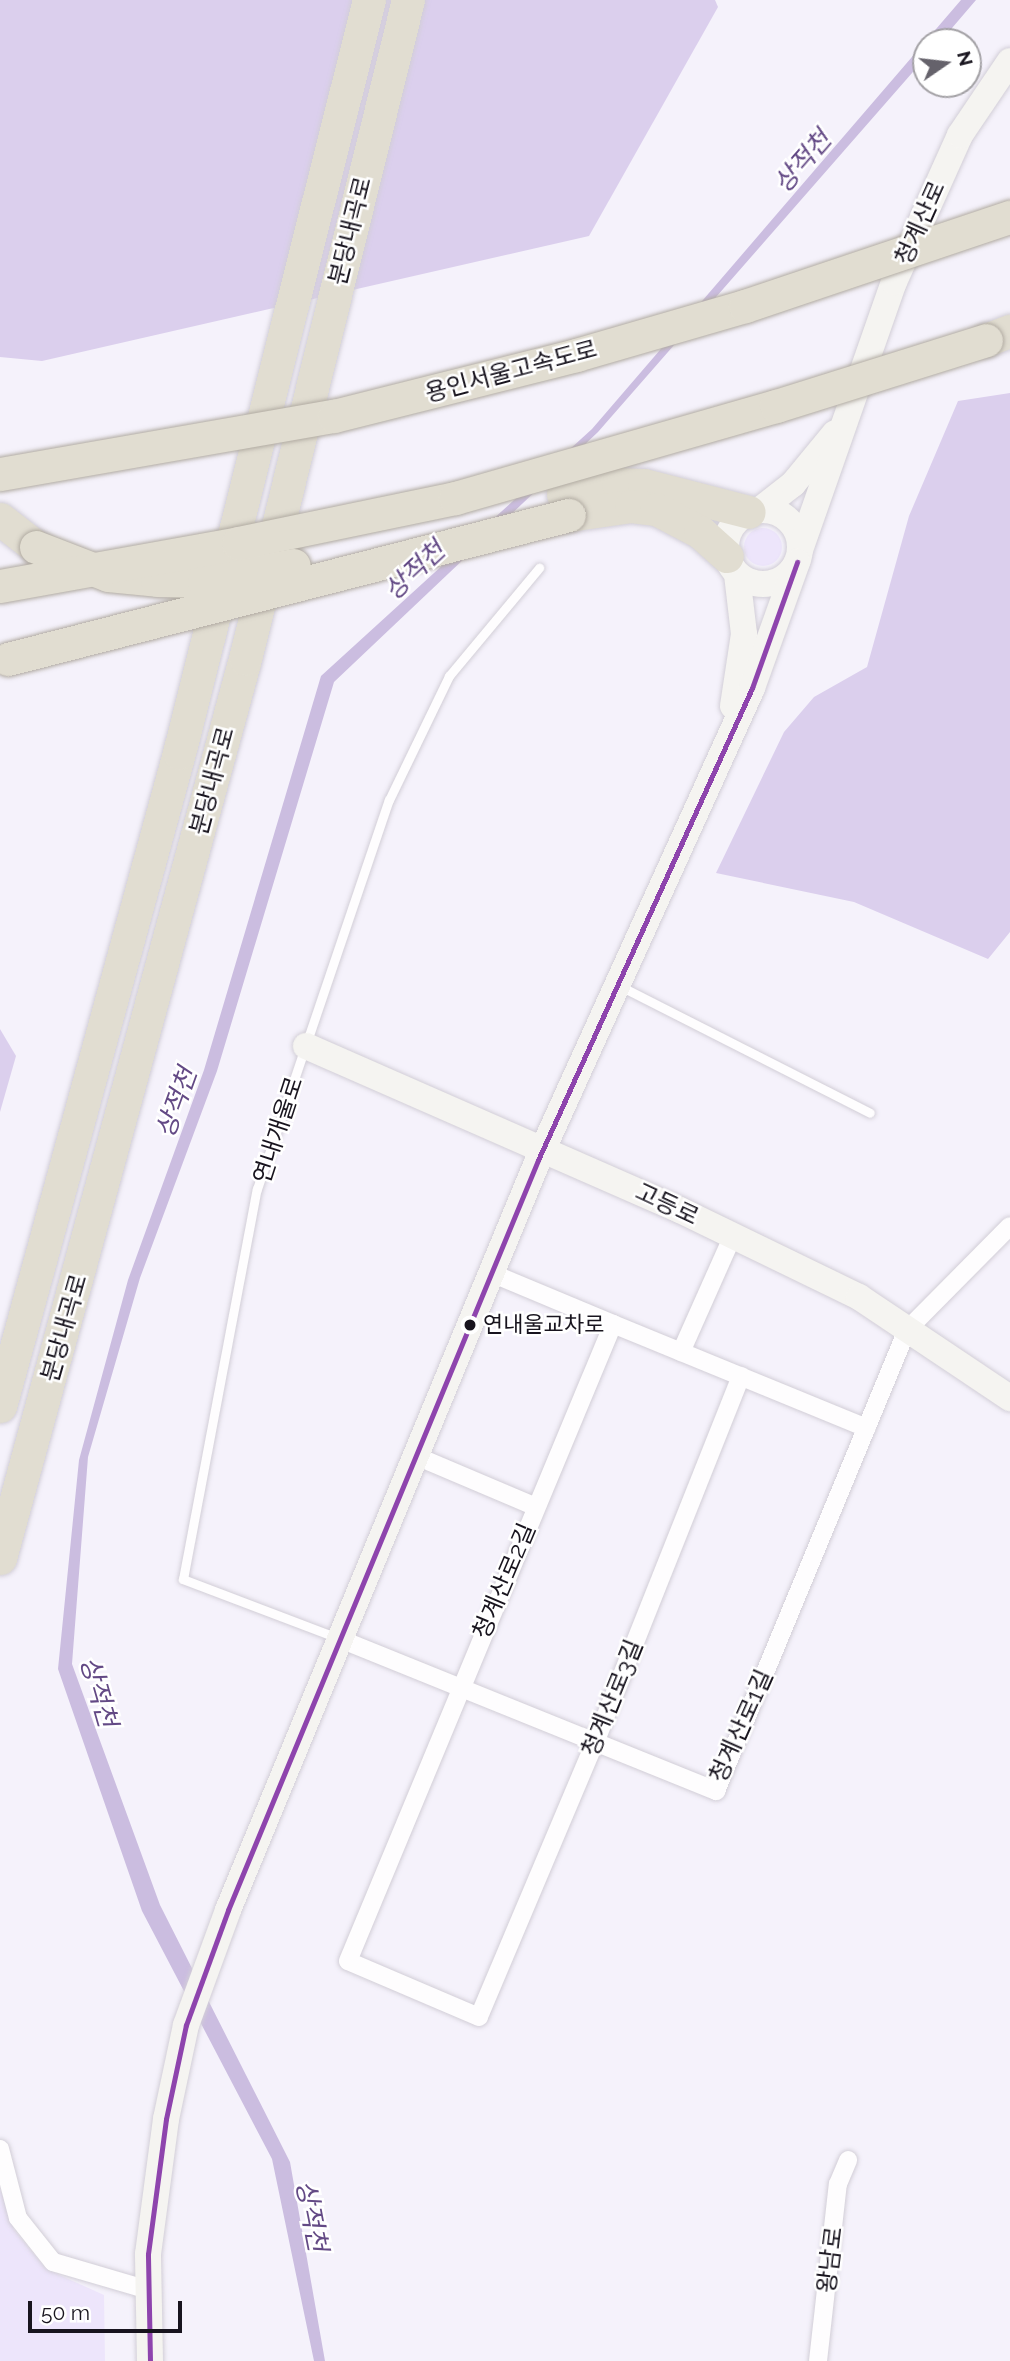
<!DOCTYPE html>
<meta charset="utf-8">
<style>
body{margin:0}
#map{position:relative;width:1010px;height:2361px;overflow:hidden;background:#f5f2fb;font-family:Raleway,"Noto Sans KR",sans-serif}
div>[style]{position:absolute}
.green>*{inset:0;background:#ede5fb}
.round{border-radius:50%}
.forest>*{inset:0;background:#dbcfed}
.water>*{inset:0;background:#cbbde0}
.roads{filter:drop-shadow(0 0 2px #d2ced7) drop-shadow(0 0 2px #d2ced7)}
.lane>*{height:9px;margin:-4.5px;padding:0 4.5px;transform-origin:4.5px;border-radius:4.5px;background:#fefdfe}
.street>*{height:18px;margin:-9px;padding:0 9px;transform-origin:9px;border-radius:9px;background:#fefdfe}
.secondary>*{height:26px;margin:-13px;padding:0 13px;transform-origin:13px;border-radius:13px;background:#f5f4f1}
.secondary>.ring{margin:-13px;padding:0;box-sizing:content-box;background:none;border:26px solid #f5f4f1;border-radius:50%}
.highway>*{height:33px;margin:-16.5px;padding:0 16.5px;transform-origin:16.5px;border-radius:16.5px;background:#e1ddd1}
.bridges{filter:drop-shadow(0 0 2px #b1aba2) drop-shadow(0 0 2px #b1aba2)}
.highway-bridge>*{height:33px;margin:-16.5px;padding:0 16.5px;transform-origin:16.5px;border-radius:16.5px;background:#e1ddd1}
.bus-1>*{height:5px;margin:-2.5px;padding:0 2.5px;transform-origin:2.5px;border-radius:2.5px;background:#8e44ad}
.dots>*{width:19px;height:19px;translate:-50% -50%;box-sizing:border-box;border:4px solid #fff;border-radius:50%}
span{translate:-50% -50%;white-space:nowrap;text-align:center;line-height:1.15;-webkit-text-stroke:5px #fff;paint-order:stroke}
.bus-label{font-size:22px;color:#18141e}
.left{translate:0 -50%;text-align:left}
.street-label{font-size:24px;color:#18141e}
.water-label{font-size:26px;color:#634985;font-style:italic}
.north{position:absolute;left:912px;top:28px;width:70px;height:70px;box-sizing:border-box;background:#fff;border:2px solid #a3a1a5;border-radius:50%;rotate:76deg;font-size:19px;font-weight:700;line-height:28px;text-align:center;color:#18141e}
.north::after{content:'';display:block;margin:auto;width:24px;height:32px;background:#65626b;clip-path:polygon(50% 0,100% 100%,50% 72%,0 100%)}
.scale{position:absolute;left:28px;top:2301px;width:154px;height:32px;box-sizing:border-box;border:4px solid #18141e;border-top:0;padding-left:9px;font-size:21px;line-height:24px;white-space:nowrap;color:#18141e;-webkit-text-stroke:5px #fff;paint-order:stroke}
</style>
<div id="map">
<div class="green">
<div class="round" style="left:744px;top:528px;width:38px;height:38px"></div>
<div style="clip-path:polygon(0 2189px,14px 2230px,46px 2269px,104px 2295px,105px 2361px,0 2361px)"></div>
</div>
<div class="forest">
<div style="clip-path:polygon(0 0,715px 0,718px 7px,589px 236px,42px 361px,0 357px)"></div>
<div style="clip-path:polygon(1010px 393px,1010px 932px,988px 959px,854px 902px,716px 873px,784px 732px,814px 697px,867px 667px,909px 516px,958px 401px)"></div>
<div style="clip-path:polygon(0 1029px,16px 1056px,0 1112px)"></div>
</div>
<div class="water">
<div style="clip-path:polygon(961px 0,976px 0,940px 42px,926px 42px,926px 57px,598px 432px,334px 682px,217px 1071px,140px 1278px,88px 1457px,72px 1664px,160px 1905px,290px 2162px,325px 2361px,314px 2361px,272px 2159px,142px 1911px,58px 1669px,79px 1460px,128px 1280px,204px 1070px,321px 676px,592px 429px)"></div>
</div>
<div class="roads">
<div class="lane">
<div style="left:620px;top:986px;width:280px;rotate:26.9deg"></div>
<div style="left:338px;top:1638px;width:166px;rotate:-159.2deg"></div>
<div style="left:183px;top:1579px;width:397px;rotate:-79.3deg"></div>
<div style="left:257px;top:1189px;width:411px;rotate:-71.3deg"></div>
<div style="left:389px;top:800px;width:138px;rotate:-64.2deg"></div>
<div style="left:449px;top:676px;width:141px;rotate:-50.2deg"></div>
</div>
<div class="street">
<div style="left:491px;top:1273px;width:132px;rotate:22.7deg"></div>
<div style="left:681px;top:1352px;width:128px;rotate:-66deg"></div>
<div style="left:741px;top:1376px;width:394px;rotate:111.7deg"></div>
<div style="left:595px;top:1742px;width:298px;rotate:112.9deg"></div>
<div style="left:479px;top:2017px;width:142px;rotate:-156.9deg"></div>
<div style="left:348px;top:1961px;width:690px;rotate:-67.41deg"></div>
<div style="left:613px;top:1324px;width:274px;rotate:22.3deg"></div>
<div style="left:416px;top:1456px;width:130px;rotate:23deg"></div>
<div style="left:340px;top:1639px;width:406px;rotate:22deg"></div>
<div style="left:716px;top:1791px;width:499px;rotate:-67.5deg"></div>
<div style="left:907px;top:1330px;width:146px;rotate:-45.3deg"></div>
<div style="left:0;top:2149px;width:71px;rotate:75.4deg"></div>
<div style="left:18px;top:2218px;width:56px;rotate:51.5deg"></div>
<div style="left:53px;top:2262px;width:100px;rotate:16.3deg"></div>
<div style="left:818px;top:2361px;width:178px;rotate:-83.6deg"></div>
<div style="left:838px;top:2184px;width:26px;rotate:-67deg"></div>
</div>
<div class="secondary">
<div style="left:761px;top:509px;width:41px;rotate:-38deg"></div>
<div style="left:793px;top:484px;width:66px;rotate:-50.5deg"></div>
<div class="ring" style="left:726px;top:510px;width:48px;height:48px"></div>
<div style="left:800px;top:550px;width:284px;rotate:-70.7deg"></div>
<div style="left:894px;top:282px;width:161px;rotate:-65.8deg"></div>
<div style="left:960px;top:135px;width:89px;rotate:-56deg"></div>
<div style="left:733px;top:706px;width:73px;rotate:-81.3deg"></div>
<div style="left:744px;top:634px;width:60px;rotate:-96.7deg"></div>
<div style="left:306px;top:1046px;width:408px;rotate:23.7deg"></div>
<div style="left:680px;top:1210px;width:199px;rotate:25.9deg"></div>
<div style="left:859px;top:1297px;width:182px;rotate:33.8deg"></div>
<div style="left:150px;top:2361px;width:107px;rotate:-91.1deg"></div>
<div style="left:148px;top:2254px;width:136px;rotate:-82.4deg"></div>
<div style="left:166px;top:2119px;width:96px;rotate:-78deg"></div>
<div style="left:186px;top:2025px;width:122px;rotate:-69.9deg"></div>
<div style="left:228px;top:1910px;width:812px;rotate:-67.54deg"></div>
<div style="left:538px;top:1160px;width:518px;rotate:-65.61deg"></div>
<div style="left:752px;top:688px;width:134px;rotate:-70.3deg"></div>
</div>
<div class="highway">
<div style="left:986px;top:340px;width:26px;rotate:-21deg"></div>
<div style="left:563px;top:494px;width:56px;rotate:-10.3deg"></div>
<div style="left:618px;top:484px;width:26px;rotate:2deg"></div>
<div style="left:644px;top:485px;width:108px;rotate:14.4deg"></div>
<div style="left:569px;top:515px;width:63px;rotate:-8.3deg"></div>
<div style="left:631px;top:506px;width:25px;rotate:7deg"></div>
<div style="left:656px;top:509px;width:50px;rotate:27.6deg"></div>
<div style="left:700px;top:532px;width:36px;rotate:42deg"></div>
<div style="left:0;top:519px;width:46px;rotate:37.9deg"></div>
<div style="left:0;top:1406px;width:677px;rotate:-74.67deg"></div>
<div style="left:179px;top:753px;width:777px;rotate:-75.84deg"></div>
<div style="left:0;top:1558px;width:932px;rotate:-74.76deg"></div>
<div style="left:245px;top:659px;width:679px;rotate:-76.11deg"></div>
</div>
</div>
<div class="bridges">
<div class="highway-bridge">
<div style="left:0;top:474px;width:339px;rotate:-9.9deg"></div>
<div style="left:334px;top:416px;width:250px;rotate:-14.1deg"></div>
<div style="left:576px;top:355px;width:176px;rotate:-16.2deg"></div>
<div style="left:745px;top:306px;width:280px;rotate:-18.6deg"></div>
<div style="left:36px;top:547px;width:77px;rotate:21.3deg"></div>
<div style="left:108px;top:575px;width:49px;rotate:5.8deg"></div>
<div style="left:157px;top:580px;width:47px;rotate:1.2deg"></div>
<div style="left:204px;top:581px;width:91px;rotate:-10.1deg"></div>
<div style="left:0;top:586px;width:242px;rotate:-10.2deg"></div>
<div style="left:238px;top:543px;width:222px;rotate:-11.7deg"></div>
<div style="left:455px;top:498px;width:334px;rotate:-16deg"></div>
<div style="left:776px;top:406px;width:220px;rotate:-17.4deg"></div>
<div style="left:8px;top:659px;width:579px;rotate:-14.4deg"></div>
</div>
</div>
<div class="bus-1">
<div style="left:150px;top:2361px;width:107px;rotate:-91.1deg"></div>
<div style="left:148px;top:2254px;width:136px;rotate:-82.4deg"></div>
<div style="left:166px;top:2119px;width:96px;rotate:-78deg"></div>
<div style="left:186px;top:2025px;width:122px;rotate:-69.9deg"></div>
<div style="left:228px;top:1910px;width:812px;rotate:-67.54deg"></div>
<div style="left:538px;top:1160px;width:518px;rotate:-65.61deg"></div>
<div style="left:752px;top:688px;width:134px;rotate:-70.3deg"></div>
</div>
<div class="dots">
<div style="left:470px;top:1325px;background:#18141e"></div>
</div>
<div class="bus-label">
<span class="left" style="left:483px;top:1325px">연내울교차로</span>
</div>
<div class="street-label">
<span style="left:920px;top:223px;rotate:-66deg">청계산로</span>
<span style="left:350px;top:231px;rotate:-76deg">분당내곡로</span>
<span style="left:511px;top:371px;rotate:-15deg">용인서울고속도로</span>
<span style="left:212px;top:781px;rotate:-75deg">분당내곡로</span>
<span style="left:278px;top:1130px;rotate:-72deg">연내개울로</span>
<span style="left:667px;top:1204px;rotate:25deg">고등로</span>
<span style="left:64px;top:1328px;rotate:-74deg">분당내곡로</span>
<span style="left:504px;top:1581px;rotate:-67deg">청계산로2길</span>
<span style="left:612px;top:1698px;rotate:-68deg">청계산로3길</span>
<span style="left:741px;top:1726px;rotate:-66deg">청계산로1길</span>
<span style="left:830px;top:2260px;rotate:-83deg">왕남로</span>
</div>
<div class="water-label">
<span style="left:803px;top:162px;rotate:-49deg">상적천</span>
<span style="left:415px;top:571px;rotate:-43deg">상적천</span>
<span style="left:177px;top:1103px;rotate:-70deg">상적천</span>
<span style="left:98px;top:1692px;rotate:74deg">상적천</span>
<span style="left:311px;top:2216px;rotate:79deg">상적천</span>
</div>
<div class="north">N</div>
<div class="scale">50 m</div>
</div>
